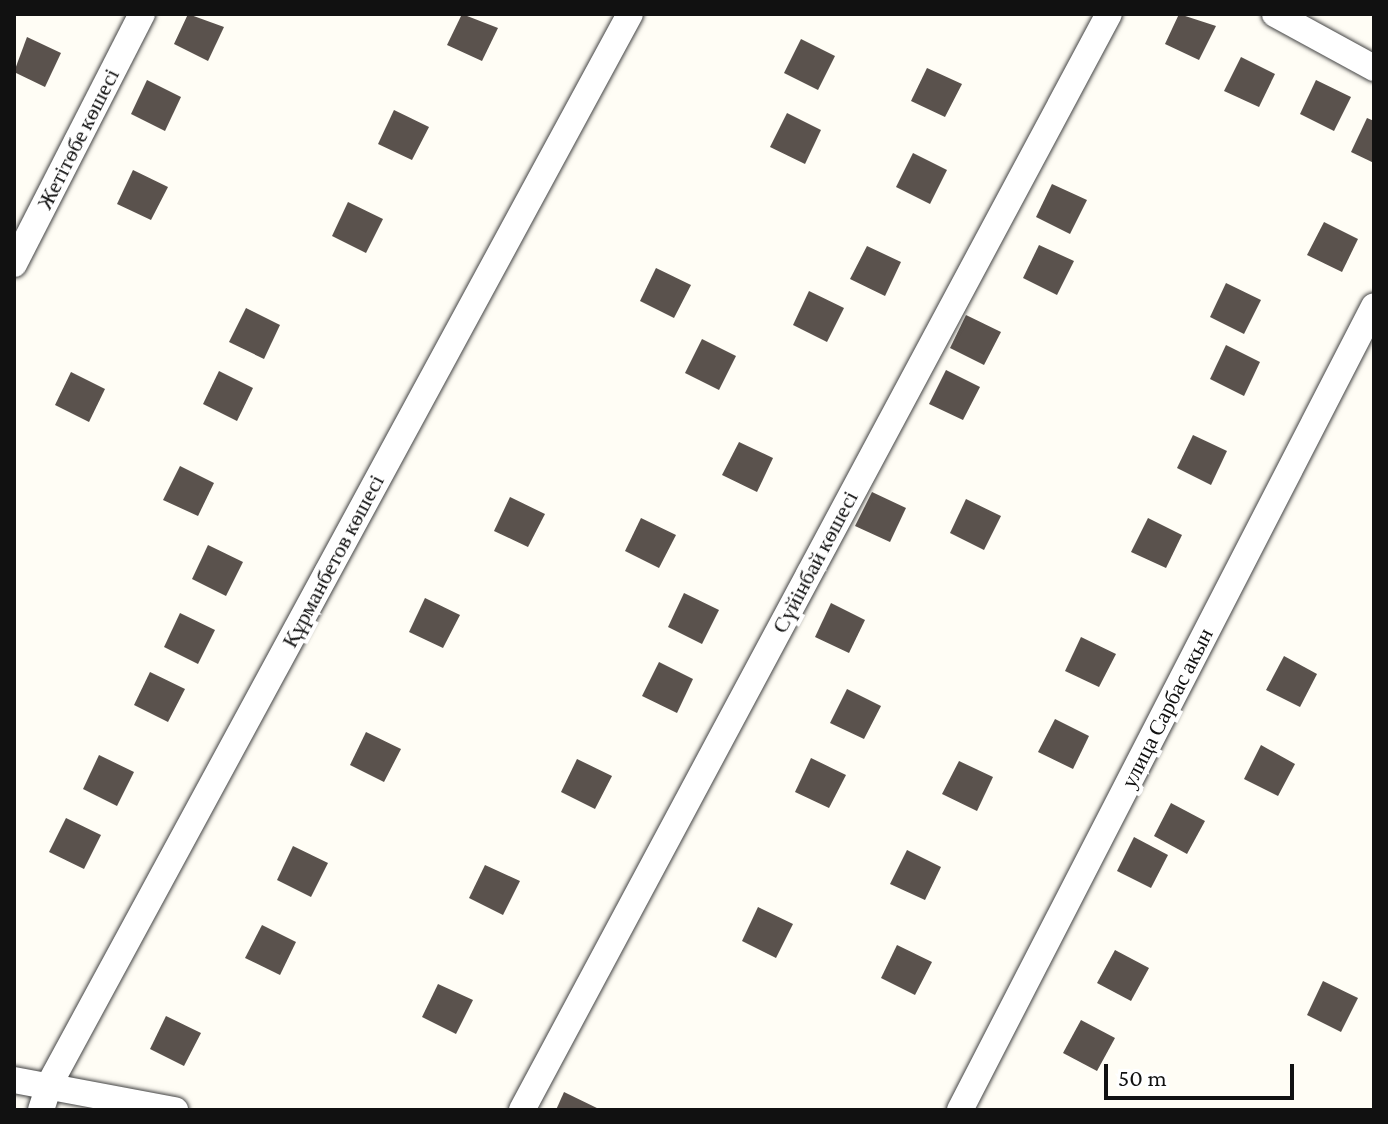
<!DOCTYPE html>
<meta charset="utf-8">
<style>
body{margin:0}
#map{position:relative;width:1388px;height:1124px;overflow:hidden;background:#fffdf5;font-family:"Crimson Pro",serif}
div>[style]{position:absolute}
.building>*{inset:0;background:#5a524d}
.roads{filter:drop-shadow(0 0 2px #444) drop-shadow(0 0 2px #444)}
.minor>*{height:26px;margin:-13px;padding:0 13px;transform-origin:13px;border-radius:13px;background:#fff}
span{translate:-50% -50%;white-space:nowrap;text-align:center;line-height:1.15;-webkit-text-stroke:8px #fff;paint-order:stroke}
.street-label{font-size:22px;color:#111}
.frame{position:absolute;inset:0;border:16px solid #111;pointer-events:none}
.scale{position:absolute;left:1104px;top:1064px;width:190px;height:36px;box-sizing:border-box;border:4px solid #111;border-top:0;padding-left:10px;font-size:24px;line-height:28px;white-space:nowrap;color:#111;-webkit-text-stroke:6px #fff;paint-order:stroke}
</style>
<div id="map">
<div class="building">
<div style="clip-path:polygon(188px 14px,224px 27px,208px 61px,174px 44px)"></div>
<div style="clip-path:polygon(462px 14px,498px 28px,482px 61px,447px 45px)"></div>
<div style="clip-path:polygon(1179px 14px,1216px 26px,1199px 60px,1165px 44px)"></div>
<div style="clip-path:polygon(27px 37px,61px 53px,45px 87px,14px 72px)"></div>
<div style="clip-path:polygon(801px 39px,835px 56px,818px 90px,784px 73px)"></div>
<div style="clip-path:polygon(1241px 57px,1275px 74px,1259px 107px,1224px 91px)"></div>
<div style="clip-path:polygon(927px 68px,962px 84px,945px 117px,911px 101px)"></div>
<div style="clip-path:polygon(147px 80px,181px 97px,165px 131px,131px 114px)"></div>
<div style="clip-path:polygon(1316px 80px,1351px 97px,1334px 131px,1300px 114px)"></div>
<div style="clip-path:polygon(394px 110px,429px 127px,412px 160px,378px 144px)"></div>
<div style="clip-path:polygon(787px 113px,821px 130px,805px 164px,770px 147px)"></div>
<div style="clip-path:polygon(1367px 118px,1374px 121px,1374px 163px,1351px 152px)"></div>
<div style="clip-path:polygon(913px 153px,947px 170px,930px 204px,896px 187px)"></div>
<div style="clip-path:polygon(133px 170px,168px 187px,151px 220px,117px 204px)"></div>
<div style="clip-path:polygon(1052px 184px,1087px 200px,1070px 234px,1036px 217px)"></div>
<div style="clip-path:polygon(348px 202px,383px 219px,366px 253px,332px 236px)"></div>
<div style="clip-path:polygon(1324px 222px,1358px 239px,1342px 272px,1307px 255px)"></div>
<div style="clip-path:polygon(1039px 245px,1074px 261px,1057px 295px,1023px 278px)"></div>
<div style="clip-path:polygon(867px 246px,901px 262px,885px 296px,850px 279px)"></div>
<div style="clip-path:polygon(656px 268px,691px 285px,674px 318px,640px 301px)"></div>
<div style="clip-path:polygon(1226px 283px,1261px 300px,1244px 334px,1210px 317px)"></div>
<div style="clip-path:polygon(809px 291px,844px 308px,827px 342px,793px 325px)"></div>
<div style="clip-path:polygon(246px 308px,280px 325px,264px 359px,229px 342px)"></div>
<div style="clip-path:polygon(966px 315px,1001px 332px,984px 365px,950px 348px)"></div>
<div style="clip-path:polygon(702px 339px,736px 356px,719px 390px,685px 373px)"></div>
<div style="clip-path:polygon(1226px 345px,1260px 362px,1244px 396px,1210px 379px)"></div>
<div style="clip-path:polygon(946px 370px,980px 387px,963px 420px,929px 404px)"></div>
<div style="clip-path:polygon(219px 371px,253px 388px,237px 421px,203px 404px)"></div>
<div style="clip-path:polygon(71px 372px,105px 389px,89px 422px,55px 405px)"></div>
<div style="clip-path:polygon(1193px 435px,1227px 451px,1211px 485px,1177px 468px)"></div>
<div style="clip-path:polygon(739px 442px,773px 458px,757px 492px,722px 475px)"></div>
<div style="clip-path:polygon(180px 466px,214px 483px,198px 516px,163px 500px)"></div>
<div style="clip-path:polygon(872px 492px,906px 508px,890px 542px,855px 526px)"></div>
<div style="clip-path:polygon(510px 497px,545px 514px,528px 547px,494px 531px)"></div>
<div style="clip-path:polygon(966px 499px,1001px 516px,984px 550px,950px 533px)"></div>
<div style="clip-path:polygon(641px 518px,676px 535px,659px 568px,625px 551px)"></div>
<div style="clip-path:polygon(1148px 518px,1182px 535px,1166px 568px,1131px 552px)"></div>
<div style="clip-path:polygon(208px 545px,243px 562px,226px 596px,192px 579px)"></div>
<div style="clip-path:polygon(684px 593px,719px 610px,702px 644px,668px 627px)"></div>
<div style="clip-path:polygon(425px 598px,460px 615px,443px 648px,409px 632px)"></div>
<div style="clip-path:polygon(831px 603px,865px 620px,849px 653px,815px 637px)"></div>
<div style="clip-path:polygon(180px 613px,215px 630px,198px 664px,164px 647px)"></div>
<div style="clip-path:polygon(1081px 637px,1116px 654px,1099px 687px,1065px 671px)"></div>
<div style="clip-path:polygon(1284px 656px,1317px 674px,1300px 707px,1266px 690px)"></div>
<div style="clip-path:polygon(659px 662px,693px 679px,677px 713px,642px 696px)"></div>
<div style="clip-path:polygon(150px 672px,185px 689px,168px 722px,134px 705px)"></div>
<div style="clip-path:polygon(847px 689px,881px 706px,864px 739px,830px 723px)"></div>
<div style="clip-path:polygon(1055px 719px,1089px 736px,1073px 769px,1038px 752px)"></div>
<div style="clip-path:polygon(366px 732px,401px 749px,384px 782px,350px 765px)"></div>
<div style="clip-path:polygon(1261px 745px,1295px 764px,1278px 796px,1244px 779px)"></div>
<div style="clip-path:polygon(99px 755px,134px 772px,117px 806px,83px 789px)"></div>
<div style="clip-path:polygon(811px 758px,846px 775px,829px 808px,795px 792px)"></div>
<div style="clip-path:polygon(577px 759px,612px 776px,595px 809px,561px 792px)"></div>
<div style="clip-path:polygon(959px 761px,993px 777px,977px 811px,942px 794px)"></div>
<div style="clip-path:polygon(1171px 803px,1205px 821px,1187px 854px,1154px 836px)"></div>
<div style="clip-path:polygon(66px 818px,101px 835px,84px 869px,49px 852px)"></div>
<div style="clip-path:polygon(1134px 837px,1168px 855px,1151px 888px,1117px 871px)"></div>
<div style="clip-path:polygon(293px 846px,328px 863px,311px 897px,277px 880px)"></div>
<div style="clip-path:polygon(907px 850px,941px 867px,925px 900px,890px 884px)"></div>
<div style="clip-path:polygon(485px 865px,520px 881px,503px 915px,469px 898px)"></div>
<div style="clip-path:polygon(758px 907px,793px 924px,776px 958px,742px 941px)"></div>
<div style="clip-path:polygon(262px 925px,296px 942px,280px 975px,245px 958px)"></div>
<div style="clip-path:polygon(897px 945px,932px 962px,915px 995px,881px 978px)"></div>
<div style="clip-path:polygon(1115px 950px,1149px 968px,1131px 1001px,1097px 983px)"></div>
<div style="clip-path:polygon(1323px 981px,1358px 998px,1341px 1032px,1307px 1015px)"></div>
<div style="clip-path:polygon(438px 984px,473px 1000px,456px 1034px,422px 1017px)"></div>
<div style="clip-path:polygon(166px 1016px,201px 1033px,184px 1066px,150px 1049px)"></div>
<div style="clip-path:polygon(1081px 1020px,1115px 1038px,1097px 1071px,1063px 1053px)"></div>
<div style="clip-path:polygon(564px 1092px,601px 1110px,556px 1110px)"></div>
</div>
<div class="roads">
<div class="minor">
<div style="left:1275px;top:14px;width:113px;rotate:28.6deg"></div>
<div style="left:14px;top:264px;width:281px;rotate:-62.9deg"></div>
<div style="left:14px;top:1080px;width:164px;rotate:10.6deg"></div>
<div style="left:41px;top:1110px;width:26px;rotate:-72deg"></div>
<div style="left:49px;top:1085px;width:1218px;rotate:-61.52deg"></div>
<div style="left:522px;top:1110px;width:1243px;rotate:-61.83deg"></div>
<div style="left:960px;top:1110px;width:904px;rotate:-62.75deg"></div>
</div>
</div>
<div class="street-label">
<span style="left:78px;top:139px;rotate:-63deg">Жетітөбе көшесі</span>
<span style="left:333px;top:561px;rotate:-62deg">Құрманбетов көшесі</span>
<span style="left:815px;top:562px;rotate:-62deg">Сүйінбай көшесі</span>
<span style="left:1167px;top:708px;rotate:-63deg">улица Сарбас акын</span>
</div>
<div class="frame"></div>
<div class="scale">50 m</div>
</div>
